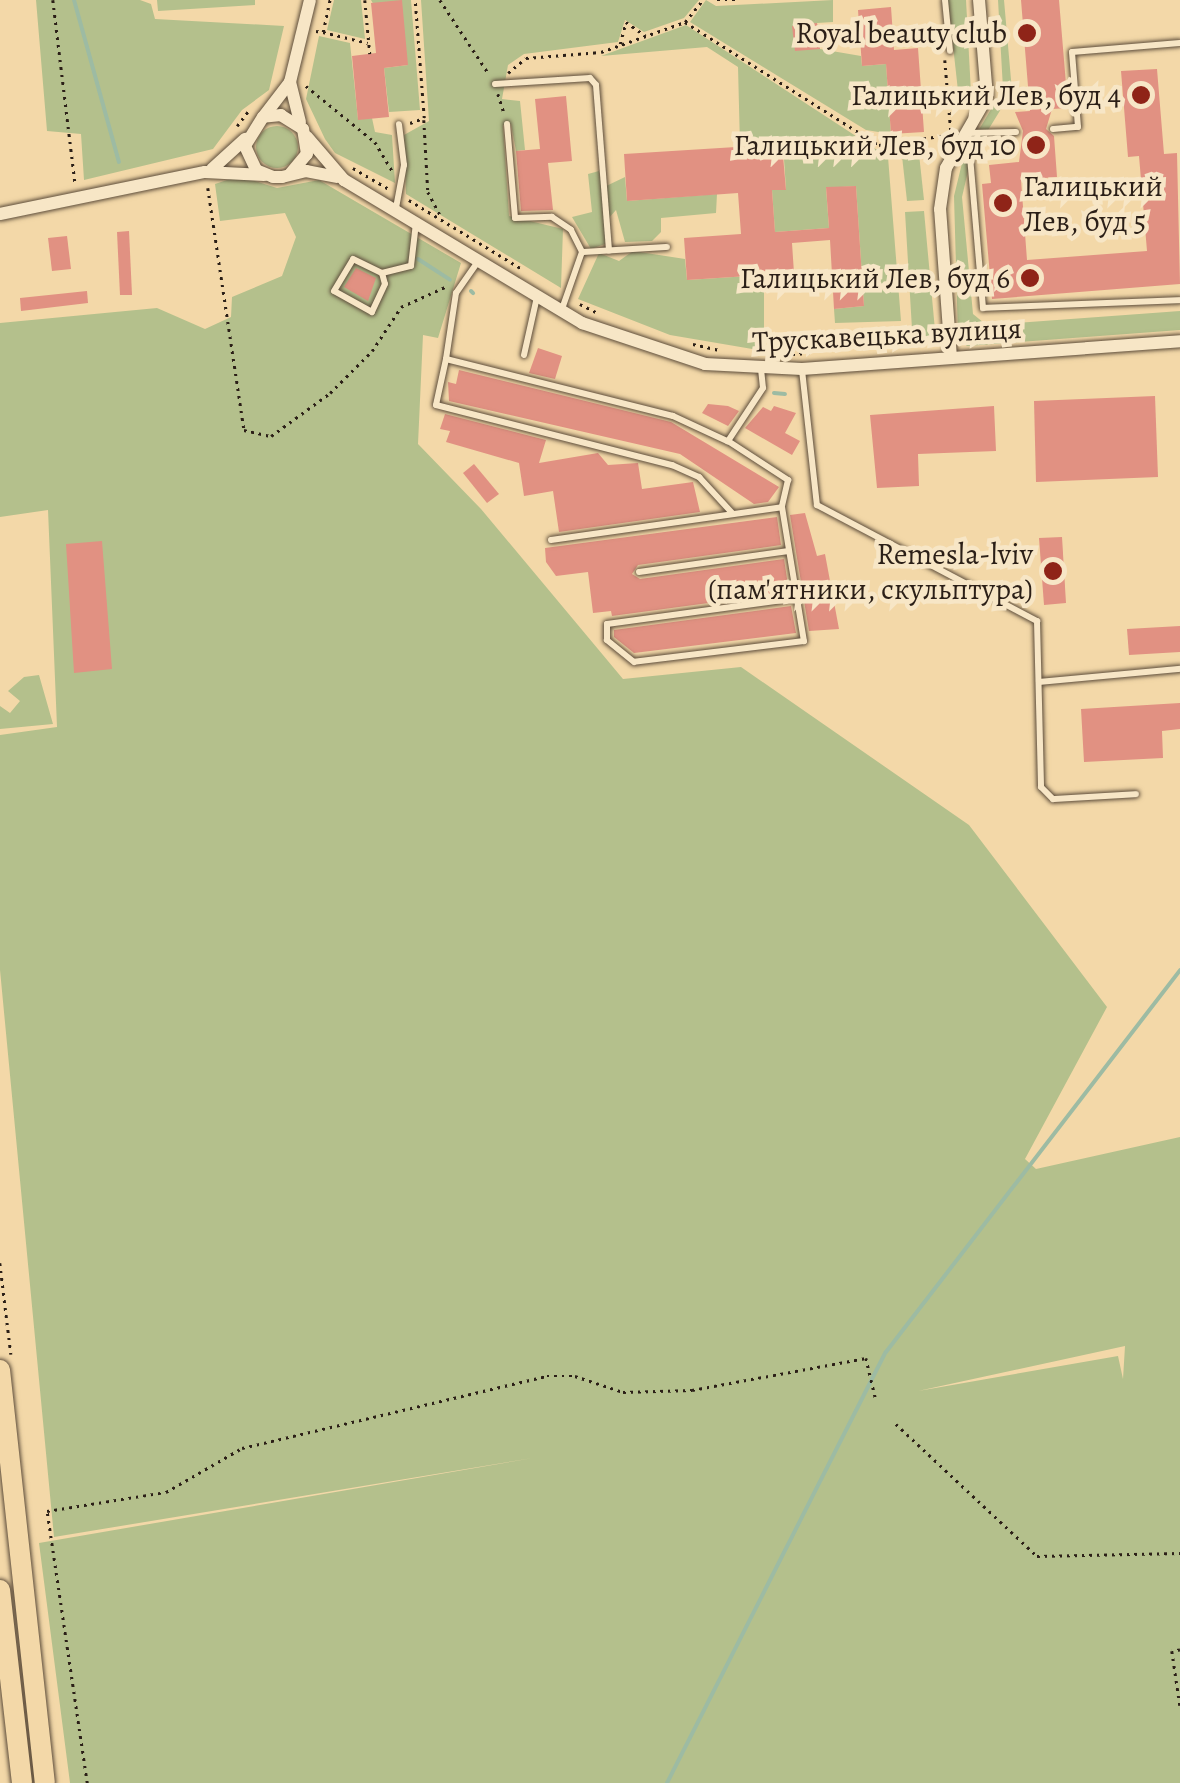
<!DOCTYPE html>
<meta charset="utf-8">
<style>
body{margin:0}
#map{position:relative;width:1180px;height:1783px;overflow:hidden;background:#f3d8a8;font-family:Alegreya,serif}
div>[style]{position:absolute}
.green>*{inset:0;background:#b4c08c}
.round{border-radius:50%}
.stream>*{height:4px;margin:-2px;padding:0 2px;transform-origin:2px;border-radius:2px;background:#9dbba3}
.building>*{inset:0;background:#e19182}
.path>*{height:2.5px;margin-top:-1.25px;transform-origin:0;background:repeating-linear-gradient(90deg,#2b1f17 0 2.5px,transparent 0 7.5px)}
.roads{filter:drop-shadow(0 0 2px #5d4d3b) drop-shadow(0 0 2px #5d4d3b)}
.lane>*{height:6px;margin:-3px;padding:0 3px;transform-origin:3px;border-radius:3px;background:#f7e6c6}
.street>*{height:12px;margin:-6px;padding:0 6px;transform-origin:6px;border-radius:6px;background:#f7e6c6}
.primary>*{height:20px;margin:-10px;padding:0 10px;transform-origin:10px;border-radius:10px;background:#f3d8a8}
.dots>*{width:28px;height:28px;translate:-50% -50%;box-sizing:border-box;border:5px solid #f7e6c6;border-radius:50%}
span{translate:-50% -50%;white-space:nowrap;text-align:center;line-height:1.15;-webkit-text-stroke:9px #f7e6c6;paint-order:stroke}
.poi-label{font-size:30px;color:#2b1f17}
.right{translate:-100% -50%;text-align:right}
.left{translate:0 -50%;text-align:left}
.street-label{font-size:30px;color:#2b1f17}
</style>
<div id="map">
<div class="green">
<div style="clip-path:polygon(36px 0,140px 0,151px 4px,155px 19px,284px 26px,269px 90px,242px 110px,213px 149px,84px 180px,81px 134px,47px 131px)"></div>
<div style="clip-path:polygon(157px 0,255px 0,255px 5px,158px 11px)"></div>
<div style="clip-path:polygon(334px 0,361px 0,365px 39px,327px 30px)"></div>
<div style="clip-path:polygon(371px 0,411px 0,420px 110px,389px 112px,384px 68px,408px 65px)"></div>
<div style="clip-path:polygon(421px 0,699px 0,684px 18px,644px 32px,625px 20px,618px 42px,524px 54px,508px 65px,502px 99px,520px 101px,525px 150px,516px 151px,511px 124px,503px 125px,509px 216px,563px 229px,561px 288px,406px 194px,404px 135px,429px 121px)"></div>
<div style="clip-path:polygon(706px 0,716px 6px,833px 0,833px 22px,817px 23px,820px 49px,861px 56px,862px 66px,886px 64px,891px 134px,866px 130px,690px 22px)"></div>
<div style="clip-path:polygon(948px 0,966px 0,971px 93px,960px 109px)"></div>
<div style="clip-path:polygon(998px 0,1004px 0,1012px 91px,971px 158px,962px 197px,973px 314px,984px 323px,1002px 324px,1180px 311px,1180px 330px,967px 346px,958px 337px,954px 196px,964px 155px,1003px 89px)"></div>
<div style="clip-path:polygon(686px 25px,888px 157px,901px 321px,835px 323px,834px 309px,864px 306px,856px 186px,826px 188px,829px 228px,775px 232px,772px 190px,786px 189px,783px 144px,740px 146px,738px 67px,707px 47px,601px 56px)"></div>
<div style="clip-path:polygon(319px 36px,350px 43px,358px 119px,372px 118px,375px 132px,392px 135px,395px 183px,335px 153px,325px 139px,306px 99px)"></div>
<div class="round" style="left:256px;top:126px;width:42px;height:42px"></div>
<div style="clip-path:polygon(919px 154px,924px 200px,907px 201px,902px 156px)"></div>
<div style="clip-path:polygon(599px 171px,602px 188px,625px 177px,627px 201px,717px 194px,716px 213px,661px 218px,661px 232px,652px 241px,625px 242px,616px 210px,608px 219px,605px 244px,591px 249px,572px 217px,592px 212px,588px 174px)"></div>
<div style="clip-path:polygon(evenodd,239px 176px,277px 188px,319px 180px,461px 263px,438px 338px,423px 335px,418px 444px,481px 509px,623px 679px,741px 667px,969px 825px,1107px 1007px,1025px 1159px,1036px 1169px,1180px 1137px,1180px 1783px,70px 1783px,39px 1543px,533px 1458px,54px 1537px,0 970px,0 735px,57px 727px,48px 510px,0 517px,0 323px,157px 308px,205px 329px,231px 317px,232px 297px,282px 276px,296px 237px,285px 213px,220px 221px,215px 184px,239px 176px,1125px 1346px,1123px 1379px,1118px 1356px,918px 1391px,1125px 1346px)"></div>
<div style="clip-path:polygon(924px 211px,936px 341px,798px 350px,798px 344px,831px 343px,831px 333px,912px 329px,905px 212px)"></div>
<div style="clip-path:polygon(633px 251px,685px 259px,687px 280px,764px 275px,764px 351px,670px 335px,578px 299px,599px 253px,619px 261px)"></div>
<div style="clip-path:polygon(39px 675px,53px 724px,0 729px,0 706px,10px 713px,20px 701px,8px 691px,24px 677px)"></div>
</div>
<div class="stream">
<div style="left:74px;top:0;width:168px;rotate:74.5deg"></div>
<div style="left:418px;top:259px;width:38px;rotate:33deg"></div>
<div style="left:471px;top:291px;width:3px;rotate:45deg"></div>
<div style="left:774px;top:393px;width:11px;rotate:5deg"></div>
<div style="left:667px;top:1783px;width:483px;rotate:-63.1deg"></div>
<div style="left:886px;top:1352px;width:482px;rotate:-52.4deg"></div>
</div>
<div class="building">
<div style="clip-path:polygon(402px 0,408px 65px,384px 68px,389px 117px,358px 120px,352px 56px,376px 53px,371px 3px)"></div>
<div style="clip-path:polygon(1021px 0,1059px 0,1068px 108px,1052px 109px,1046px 129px,1054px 136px,1057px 177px,1021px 180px,1027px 260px,1147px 251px,1139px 156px,1128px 157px,1121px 71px,1157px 69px,1164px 154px,1177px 153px,1180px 284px,992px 299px,982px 184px,991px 183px,989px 165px,1019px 162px,1023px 131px,1015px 112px,1030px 111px)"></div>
<div style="clip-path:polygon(891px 7px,894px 50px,918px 48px,924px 132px,891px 134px,886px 64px,862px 66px,858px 10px)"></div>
<div style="clip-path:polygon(817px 23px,820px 49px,795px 51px,792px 26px)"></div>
<div style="clip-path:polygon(566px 96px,572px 161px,548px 163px,553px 210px,521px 211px,516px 151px,540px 149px,535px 99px)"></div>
<div style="clip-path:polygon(782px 144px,786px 190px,772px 190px,775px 232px,829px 228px,826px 187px,856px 186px,864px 306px,834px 309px,830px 240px,792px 243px,794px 273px,687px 280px,684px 238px,741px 234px,738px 193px,627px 201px,624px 154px)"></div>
<div style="clip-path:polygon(129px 231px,132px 295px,120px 295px,117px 232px)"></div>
<div style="clip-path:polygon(67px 236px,71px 269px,52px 271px,48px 238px)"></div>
<div style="clip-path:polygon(356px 268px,376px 278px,368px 301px,344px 287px)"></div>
<div style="clip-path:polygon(87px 291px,88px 303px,21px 311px,20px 298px)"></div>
<div style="clip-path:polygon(538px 348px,562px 356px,555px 379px,529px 373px)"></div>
<div style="clip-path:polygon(459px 370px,671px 422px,779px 487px,768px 502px,754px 504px,680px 454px,449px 401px,448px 382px,456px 384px)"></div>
<div style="clip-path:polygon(1155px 396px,1158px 477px,1036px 482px,1034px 401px)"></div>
<div style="clip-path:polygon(708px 404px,728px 406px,739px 411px,728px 426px,702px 413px)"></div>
<div style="clip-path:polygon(774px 406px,796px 413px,785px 433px,800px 441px,792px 455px,745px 428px,763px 407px,771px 411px)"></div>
<div style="clip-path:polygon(994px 406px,996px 451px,918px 454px,919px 486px,877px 488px,870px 415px)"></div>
<div style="clip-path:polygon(445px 414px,546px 440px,539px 463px,598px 453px,608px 465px,638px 463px,642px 489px,693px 482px,700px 512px,559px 532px,553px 491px,524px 496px,519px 463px,446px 442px,450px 431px,440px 429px)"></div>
<div style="clip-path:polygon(474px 464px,499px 494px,487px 503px,463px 473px)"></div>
<div style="clip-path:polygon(805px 513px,817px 556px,825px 554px,839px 629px,809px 631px,790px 515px)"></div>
<div style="clip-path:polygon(777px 517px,781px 545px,638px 565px,632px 574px,640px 579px,784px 559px,789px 592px,612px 616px,611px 611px,593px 613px,588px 572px,556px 576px,546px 562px,545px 548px)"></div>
<div style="clip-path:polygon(1062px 537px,1066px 603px,1044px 605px,1039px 538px)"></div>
<div style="clip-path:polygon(102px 541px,112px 669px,74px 673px,66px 544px)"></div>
<div style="clip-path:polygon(791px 606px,796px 633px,634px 653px,614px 637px,614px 630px)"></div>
<div style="clip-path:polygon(1180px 626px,1180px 652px,1129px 655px,1127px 629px)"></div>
<div style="clip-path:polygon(1180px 703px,1180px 729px,1162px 731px,1163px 758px,1084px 762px,1081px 709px)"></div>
</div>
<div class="path">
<div style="left:53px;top:0;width:183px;rotate:83.1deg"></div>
<div style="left:365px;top:0;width:54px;rotate:84.7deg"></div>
<div style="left:440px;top:0;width:89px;rotate:56.5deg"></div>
<div style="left:717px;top:0;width:18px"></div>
<div style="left:685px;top:22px;width:230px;rotate:32.4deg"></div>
<div style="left:879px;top:145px;width:69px;rotate:-8.4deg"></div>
<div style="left:316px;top:31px;width:7px;rotate:8deg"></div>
<div style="left:323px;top:32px;width:33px;rotate:-78deg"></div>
<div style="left:323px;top:32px;width:46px;rotate:13.7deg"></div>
<div style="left:620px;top:44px;width:23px;rotate:-75deg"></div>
<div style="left:626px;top:22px;width:24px;rotate:35deg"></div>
<div style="left:945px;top:60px;width:71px;rotate:85.2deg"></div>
<div style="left:508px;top:73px;width:23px;rotate:-40deg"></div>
<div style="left:526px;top:58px;width:75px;rotate:-4.6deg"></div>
<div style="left:601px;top:52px;width:89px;rotate:-19.7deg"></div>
<div style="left:685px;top:22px;width:28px;rotate:-51deg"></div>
<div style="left:306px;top:86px;width:89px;rotate:39.1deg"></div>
<div style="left:375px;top:142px;width:33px;rotate:59deg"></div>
<div style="left:498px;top:94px;width:22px;rotate:72deg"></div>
<div style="left:424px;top:120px;width:72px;rotate:86.8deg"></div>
<div style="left:428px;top:192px;width:30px;rotate:62deg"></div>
<div style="left:410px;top:123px;width:15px;rotate:-20deg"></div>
<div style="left:424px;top:118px;width:118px;rotate:-94.4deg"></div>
<div style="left:237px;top:126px;width:21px;rotate:-53deg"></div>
<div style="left:353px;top:168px;width:42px;rotate:30.3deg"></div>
<div style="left:208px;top:188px;width:245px;rotate:81.5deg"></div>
<div style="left:244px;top:430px;width:28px;rotate:13deg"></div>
<div style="left:271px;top:436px;width:73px;rotate:-36.1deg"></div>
<div style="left:330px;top:393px;width:59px;rotate:-45deg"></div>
<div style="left:372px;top:351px;width:53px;rotate:-56.6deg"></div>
<div style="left:401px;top:307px;width:48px;rotate:-24.4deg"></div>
<div style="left:409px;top:200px;width:132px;rotate:31.4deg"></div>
<div style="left:580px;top:304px;width:22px;rotate:27deg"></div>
<div style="left:693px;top:344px;width:27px;rotate:13deg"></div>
<div style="left:792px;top:354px;width:22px;rotate:-3deg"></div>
<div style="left:0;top:1263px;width:92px;rotate:83.1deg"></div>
<div style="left:896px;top:1424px;width:193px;rotate:43.1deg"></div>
<div style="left:1037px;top:1556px;width:143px;rotate:-1.2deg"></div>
<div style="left:1180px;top:1650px;width:8px;rotate:173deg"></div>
<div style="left:1172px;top:1651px;width:55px;rotate:81.6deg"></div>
<div style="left:87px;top:1783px;width:275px;rotate:-98.4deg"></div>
<div style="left:47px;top:1511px;width:121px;rotate:-9.1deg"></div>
<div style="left:166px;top:1492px;width:88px;rotate:-30.1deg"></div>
<div style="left:242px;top:1448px;width:313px;rotate:-13.3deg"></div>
<div style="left:547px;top:1376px;width:28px"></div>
<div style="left:575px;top:1376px;width:51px;rotate:18.4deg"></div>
<div style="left:623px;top:1392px;width:69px;rotate:-1.7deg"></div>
<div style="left:692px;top:1390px;width:177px;rotate:-10.4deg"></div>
<div style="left:866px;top:1358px;width:43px;rotate:76.6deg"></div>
</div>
<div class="roads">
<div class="lane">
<div style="left:945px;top:0;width:51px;rotate:84.4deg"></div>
<div style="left:495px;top:84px;width:95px;rotate:-3.6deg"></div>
<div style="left:590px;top:78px;width:9px;rotate:49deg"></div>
<div style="left:596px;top:85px;width:166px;rotate:85.5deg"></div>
<div style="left:507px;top:124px;width:94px;rotate:85.1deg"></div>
<div style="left:515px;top:218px;width:37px;rotate:-2deg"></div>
<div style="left:552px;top:217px;width:23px;rotate:34deg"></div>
<div style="left:571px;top:230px;width:25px;rotate:63deg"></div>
<div style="left:1053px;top:129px;width:25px;rotate:-5deg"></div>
<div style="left:1078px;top:127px;width:75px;rotate:-94.6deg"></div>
<div style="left:1072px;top:52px;width:108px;rotate:-4.8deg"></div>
<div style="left:1016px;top:132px;width:48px;rotate:178.8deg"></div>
<div style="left:968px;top:133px;width:176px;rotate:85.1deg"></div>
<div style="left:983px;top:308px;width:197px;rotate:-2.3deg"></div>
<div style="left:396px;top:208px;width:44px;rotate:-79.5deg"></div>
<div style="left:404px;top:165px;width:41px;rotate:-97deg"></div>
<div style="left:382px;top:273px;width:11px;rotate:75deg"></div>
<div style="left:385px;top:284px;width:31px;rotate:115deg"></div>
<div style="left:372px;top:312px;width:43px;rotate:-151.1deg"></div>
<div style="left:334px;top:291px;width:37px;rotate:-59deg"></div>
<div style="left:353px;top:259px;width:32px;rotate:26deg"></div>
<div style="left:382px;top:273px;width:30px;rotate:-14deg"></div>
<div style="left:411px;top:266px;width:43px;rotate:-83.4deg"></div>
<div style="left:562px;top:309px;width:60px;rotate:-70.7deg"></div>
<div style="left:582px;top:252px;width:85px;rotate:-3.4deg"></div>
<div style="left:524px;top:355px;width:59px;rotate:-77.4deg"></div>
<div style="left:446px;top:359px;width:67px;rotate:-81.4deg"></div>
<div style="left:456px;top:293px;width:39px;rotate:-55deg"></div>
<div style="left:761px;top:369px;width:19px;rotate:84deg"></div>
<div style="left:763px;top:388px;width:64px;rotate:123.4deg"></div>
<div style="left:728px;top:441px;width:72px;rotate:33deg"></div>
<div style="left:788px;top:480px;width:28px;rotate:103deg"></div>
<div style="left:782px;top:507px;width:136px;rotate:80.7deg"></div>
<div style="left:804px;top:641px;width:171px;rotate:173deg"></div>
<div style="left:634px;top:662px;width:35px;rotate:-141deg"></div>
<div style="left:607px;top:640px;width:16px;rotate:-90deg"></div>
<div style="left:607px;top:624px;width:192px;rotate:-7.8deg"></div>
<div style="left:802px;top:370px;width:136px;rotate:83.7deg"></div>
<div style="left:817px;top:505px;width:249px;rotate:27.8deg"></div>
<div style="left:1037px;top:621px;width:166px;rotate:88.6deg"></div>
<div style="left:1041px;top:787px;width:17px;rotate:45deg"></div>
<div style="left:1053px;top:799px;width:83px;rotate:-3.4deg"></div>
<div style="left:727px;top:441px;width:60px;rotate:-155.2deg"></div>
<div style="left:673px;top:416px;width:234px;rotate:-165.9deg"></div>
<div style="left:446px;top:359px;width:47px;rotate:102.3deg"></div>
<div style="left:436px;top:405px;width:244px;rotate:14.3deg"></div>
<div style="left:672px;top:465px;width:30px;rotate:24deg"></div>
<div style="left:699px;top:477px;width:50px;rotate:47.4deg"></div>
<div style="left:551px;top:540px;width:233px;rotate:-8.1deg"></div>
<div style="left:639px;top:572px;width:151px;rotate:-8deg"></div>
<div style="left:1039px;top:682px;width:142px;rotate:-5.3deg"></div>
</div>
<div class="street">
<div style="left:290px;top:82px;width:41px;rotate:76deg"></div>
<div style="left:264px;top:116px;width:43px;rotate:-52.6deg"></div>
<div style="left:290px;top:82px;width:84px;rotate:-76.3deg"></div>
<div style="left:307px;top:137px;width:57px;rotate:49.3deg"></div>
<div style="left:344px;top:180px;width:278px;rotate:31deg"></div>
<div style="left:582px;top:323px;width:130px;rotate:18.4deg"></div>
<div style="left:705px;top:364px;width:97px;rotate:3deg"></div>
<div style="left:802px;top:369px;width:379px;rotate:-4.2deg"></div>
<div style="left:212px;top:169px;width:45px;rotate:-42.3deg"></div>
<div style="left:290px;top:174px;width:26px;rotate:-50deg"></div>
<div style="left:307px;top:154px;width:25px;rotate:-99deg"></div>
<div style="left:303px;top:129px;width:26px;rotate:-148deg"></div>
<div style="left:281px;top:115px;width:18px;rotate:174deg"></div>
<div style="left:263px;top:117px;width:34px;rotate:122deg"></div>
<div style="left:245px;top:146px;width:26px;rotate:65deg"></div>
<div style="left:256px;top:170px;width:18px;rotate:22deg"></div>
<div style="left:273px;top:177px;width:9px"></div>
<div style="left:282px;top:177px;width:25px;rotate:-14deg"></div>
<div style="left:306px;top:171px;width:31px;rotate:11deg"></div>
<div style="left:0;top:214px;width:209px;rotate:-11.6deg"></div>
<div style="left:205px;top:172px;width:59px;rotate:2.9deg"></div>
<div style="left:951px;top:358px;width:149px;rotate:-94.2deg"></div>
<div style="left:940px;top:209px;width:41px;rotate:-81.7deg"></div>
<div style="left:946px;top:168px;width:82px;rotate:-60deg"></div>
<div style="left:987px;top:97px;width:97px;rotate:-94.7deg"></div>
</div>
<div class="primary">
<div style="left:0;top:1370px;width:415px;rotate:83.8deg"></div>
<div style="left:0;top:1590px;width:194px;rotate:83.5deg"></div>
</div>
</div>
<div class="dots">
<div style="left:1027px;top:33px;background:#8f2418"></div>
<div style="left:1141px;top:95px;background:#8f2418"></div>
<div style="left:1036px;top:145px;background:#8f2418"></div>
<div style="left:1003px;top:203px;background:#8f2418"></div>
<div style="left:1030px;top:278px;background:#8f2418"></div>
<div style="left:1053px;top:571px;background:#8f2418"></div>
</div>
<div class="poi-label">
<span class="right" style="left:1007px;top:33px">Royal beauty club</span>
<span class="right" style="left:1121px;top:95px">Галицький Лев, буд 4</span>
<span class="right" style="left:1016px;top:145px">Галицький Лев, буд 10</span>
<span class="left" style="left:1023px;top:203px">Галицький<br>Лев, буд 5</span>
<span class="right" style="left:1010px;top:278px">Галицький Лев, буд 6</span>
<span class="right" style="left:1033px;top:571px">Remesla-lviv<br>(пам'ятники, скульптура)</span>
</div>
<div class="street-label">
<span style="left:887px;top:335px;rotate:-3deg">Трускавецька вулиця</span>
</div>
</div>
